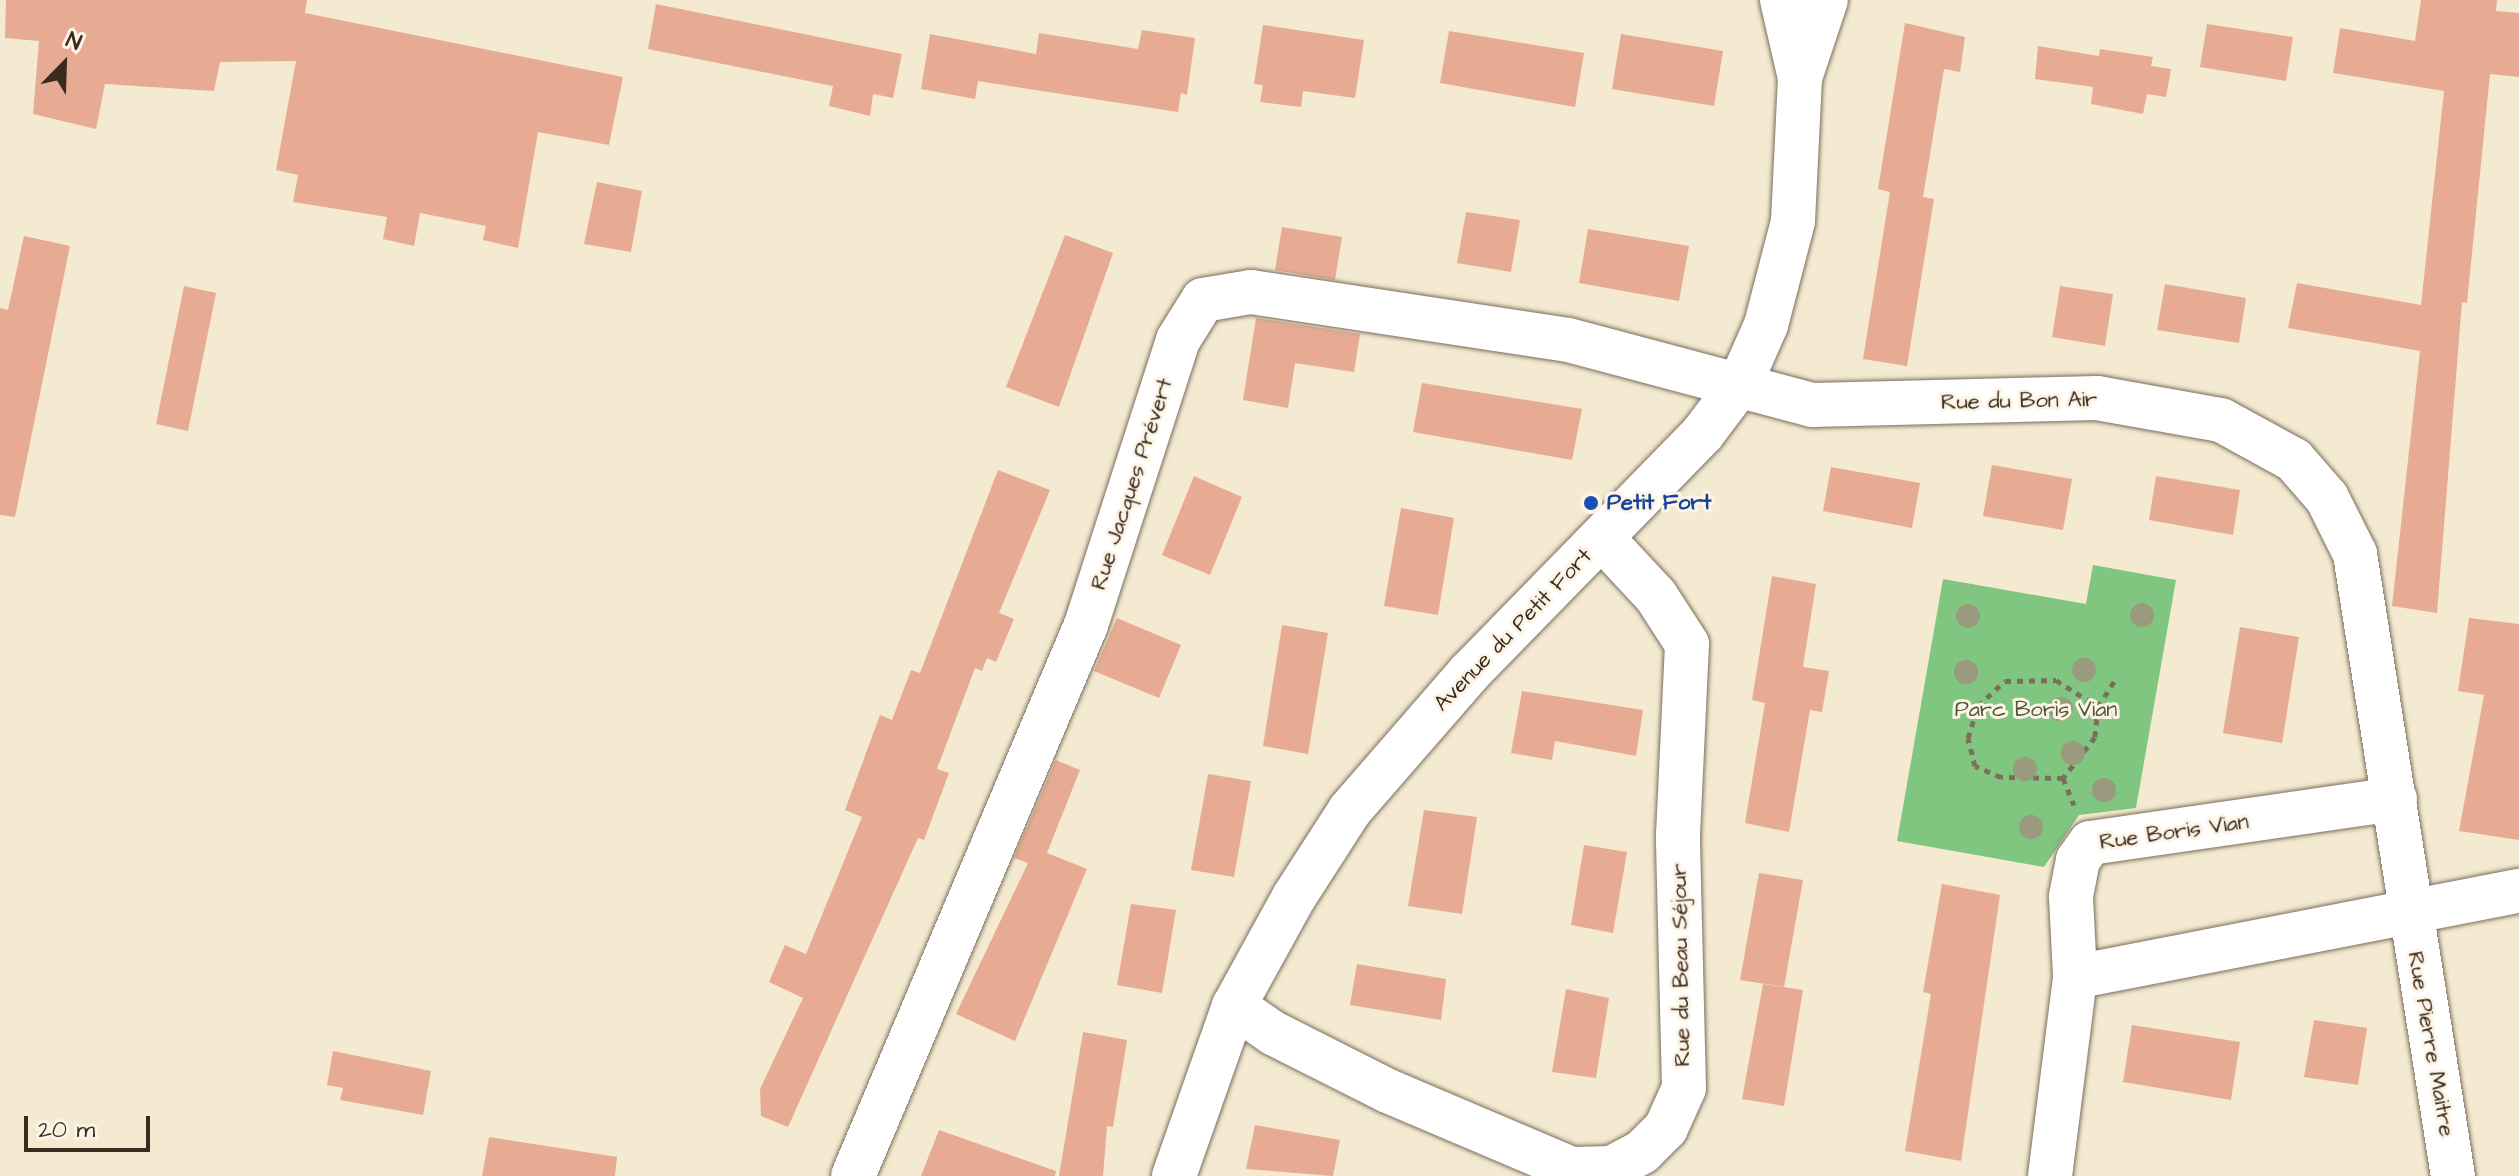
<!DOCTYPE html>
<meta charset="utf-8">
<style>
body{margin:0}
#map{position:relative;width:2519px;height:1176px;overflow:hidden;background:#f4ead1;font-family:"Architects Daughter",sans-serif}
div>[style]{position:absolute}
.green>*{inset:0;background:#80c580}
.building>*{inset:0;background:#e7ab94}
.path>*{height:5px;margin-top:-2.5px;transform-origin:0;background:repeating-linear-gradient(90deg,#7c6d5d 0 6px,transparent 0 12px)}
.roads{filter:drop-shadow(0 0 2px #7c6d5d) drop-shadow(0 0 2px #7c6d5d)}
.minor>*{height:44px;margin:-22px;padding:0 22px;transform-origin:22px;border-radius:22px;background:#fff}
.trees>*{width:24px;height:24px;margin:-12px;border-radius:50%;background:#9a9a7e}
.dots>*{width:22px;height:22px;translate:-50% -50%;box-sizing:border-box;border:4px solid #fcf5e5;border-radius:50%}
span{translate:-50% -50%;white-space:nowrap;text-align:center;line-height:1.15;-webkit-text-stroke:6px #fcf5e5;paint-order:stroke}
.street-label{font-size:22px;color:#3b2a1e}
.transit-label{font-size:22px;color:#164399;font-weight:700}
.left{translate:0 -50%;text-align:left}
.park-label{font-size:22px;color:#50583b}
.north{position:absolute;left:24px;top:24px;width:80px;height:80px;-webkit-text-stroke:6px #fcf5e5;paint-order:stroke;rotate:23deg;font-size:22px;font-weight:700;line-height:32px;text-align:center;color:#3b2a1e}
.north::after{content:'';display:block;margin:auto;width:28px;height:36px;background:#3b2a1e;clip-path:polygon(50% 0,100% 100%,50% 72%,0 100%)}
.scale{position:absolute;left:24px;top:1116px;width:126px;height:36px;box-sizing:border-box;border:4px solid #3b2a1e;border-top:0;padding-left:10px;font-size:24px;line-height:28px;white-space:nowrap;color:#3b2a1e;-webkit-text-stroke:6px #fcf5e5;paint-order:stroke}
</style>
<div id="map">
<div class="green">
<div style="clip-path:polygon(2093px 565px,2176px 580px,2136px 808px,2079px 815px,2044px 867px,1897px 841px,1943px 579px,2086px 604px)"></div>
</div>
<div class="building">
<div style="clip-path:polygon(6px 0,307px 0,305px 13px,623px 77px,609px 145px,538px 132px,518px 248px,483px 240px,486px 226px,420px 213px,414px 246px,383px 239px,387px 217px,293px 202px,298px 175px,276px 170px,296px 61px,220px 62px,214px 91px,105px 84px,96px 129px,33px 114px,39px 41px,5px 38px)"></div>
<div style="clip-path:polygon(2421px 0,2497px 0,2496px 11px,2519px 13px,2519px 77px,2490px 74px,2467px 303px,2462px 302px,2437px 613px,2392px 606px,2420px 351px,2288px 328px,2297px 283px,2421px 305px,2444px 91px,2333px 73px,2340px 28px,2415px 41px)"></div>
<div style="clip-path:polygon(656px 4px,902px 54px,893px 98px,873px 94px,870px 116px,829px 106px,833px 86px,648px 49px)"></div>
<div style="clip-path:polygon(1905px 23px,1965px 37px,1960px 72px,1944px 69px,1923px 197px,1934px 199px,1907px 366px,1863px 359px,1890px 192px,1878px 189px)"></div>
<div style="clip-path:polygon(2207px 24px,2293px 37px,2286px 81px,2200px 67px)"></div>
<div style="clip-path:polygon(1263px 25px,1364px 40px,1355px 98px,1303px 91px,1301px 107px,1260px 102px,1263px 85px,1254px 84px)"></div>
<div style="clip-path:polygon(1142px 30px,1195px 38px,1187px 95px,1181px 93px,1178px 112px,978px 81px,975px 99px,921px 89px,930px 34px,1036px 54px,1039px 33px,1138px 49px)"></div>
<div style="clip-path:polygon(1449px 31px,1584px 53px,1575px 107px,1440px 83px)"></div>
<div style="clip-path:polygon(1621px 34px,1723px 51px,1714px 106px,1612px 89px)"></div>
<div style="clip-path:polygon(2038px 46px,2099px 56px,2100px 49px,2153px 57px,2151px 66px,2171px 69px,2166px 97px,2147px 94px,2143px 114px,2091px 104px,2093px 87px,2035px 79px)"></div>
<div style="clip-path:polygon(597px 182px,642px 191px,631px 252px,584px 244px)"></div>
<div style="clip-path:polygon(1466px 212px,1520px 220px,1511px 272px,1457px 263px)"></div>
<div style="clip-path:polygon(1282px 227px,1342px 237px,1335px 280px,1275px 270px)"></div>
<div style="clip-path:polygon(1588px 229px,1689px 246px,1679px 301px,1579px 283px)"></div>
<div style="clip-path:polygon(1065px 235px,1113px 253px,1059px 407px,1006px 387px)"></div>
<div style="clip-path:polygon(24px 236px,70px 246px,15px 517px,0 515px,0 308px,8px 310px)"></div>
<div style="clip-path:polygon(2165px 284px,2246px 298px,2239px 343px,2157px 330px)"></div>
<div style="clip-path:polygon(184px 286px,216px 293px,188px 431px,156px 424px)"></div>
<div style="clip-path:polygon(2060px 286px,2113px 294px,2105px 346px,2052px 337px)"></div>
<div style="clip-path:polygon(1256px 318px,1360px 334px,1354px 372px,1295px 363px,1288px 408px,1243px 400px)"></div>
<div style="clip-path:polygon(1422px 383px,1582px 409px,1572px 460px,1413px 432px)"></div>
<div style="clip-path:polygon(1992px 465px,2072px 479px,2063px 530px,1983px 516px)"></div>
<div style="clip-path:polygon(1831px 467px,1920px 483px,1912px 528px,1823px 511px)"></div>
<div style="clip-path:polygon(998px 470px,1050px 490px,999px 613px,1014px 619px,996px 662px,987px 658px,982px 671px,975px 668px,937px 769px,949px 773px,924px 840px,918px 838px,788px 1127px,761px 1116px,760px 1089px,803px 998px,769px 982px,785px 945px,806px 954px,862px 817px,845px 810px,880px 715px,892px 720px,911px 670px,920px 673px)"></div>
<div style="clip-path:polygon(1194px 476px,1242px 497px,1210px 575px,1162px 555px)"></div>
<div style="clip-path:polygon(2156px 476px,2240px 490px,2233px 535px,2149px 520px)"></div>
<div style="clip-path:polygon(1401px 508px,1454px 518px,1438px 615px,1384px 606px)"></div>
<div style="clip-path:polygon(1772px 576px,1816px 584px,1803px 667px,1829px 671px,1822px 712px,1810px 710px,1789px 832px,1745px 823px,1765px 703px,1752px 700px)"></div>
<div style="clip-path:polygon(1117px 618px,1181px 645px,1159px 698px,1094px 671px)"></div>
<div style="clip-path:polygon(2469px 618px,2519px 624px,2519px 840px,2459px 831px,2484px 695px,2458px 691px)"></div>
<div style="clip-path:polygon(1282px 625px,1328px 633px,1308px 754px,1263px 746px)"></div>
<div style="clip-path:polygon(2240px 627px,2299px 637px,2282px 743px,2223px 733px)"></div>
<div style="clip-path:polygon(1522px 691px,1643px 710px,1636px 756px,1555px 741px,1552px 760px,1511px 753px)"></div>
<div style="clip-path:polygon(1056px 760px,1080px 770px,1047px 853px,1087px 869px,1015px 1041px,956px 1014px,1028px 863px,1014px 858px)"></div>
<div style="clip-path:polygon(1208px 774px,1251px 781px,1234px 877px,1191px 870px)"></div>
<div style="clip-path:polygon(1424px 810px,1477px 817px,1462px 914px,1408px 906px)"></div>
<div style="clip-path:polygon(1584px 845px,1627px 852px,1613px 933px,1571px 925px)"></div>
<div style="clip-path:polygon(1759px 873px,1803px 880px,1784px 987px,1740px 980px)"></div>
<div style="clip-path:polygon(1942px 884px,2000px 895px,1961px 1161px,1905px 1151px,1931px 994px,1923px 992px)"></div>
<div style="clip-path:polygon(1131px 904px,1176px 910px,1162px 993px,1117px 985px)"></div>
<div style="clip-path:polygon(1357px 964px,1446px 979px,1441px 1020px,1350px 1005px)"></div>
<div style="clip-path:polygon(1763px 984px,1803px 990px,1784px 1106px,1742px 1099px)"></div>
<div style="clip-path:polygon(1566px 989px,1609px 998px,1596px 1078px,1552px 1072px)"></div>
<div style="clip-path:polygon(2314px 1020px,2367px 1028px,2358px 1085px,2304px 1077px)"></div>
<div style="clip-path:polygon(2132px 1025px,2240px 1042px,2231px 1100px,2123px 1082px)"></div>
<div style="clip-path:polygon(1083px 1032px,1127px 1040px,1113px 1127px,1107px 1126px,1103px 1176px,1059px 1176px)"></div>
<div style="clip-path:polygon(333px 1051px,431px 1071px,423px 1115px,340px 1100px,343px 1088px,327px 1085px)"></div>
<div style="clip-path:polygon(1255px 1125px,1340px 1140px,1333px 1176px,1246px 1169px)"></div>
<div style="clip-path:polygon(939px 1130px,1056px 1171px,1055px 1176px,921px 1176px)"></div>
<div style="clip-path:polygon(489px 1137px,617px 1157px,615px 1176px,482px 1176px)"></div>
</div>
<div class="path">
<div style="left:2098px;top:707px;width:36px;rotate:-58deg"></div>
<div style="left:2063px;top:778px;width:62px;rotate:-179.1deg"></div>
<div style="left:2001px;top:777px;width:28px;rotate:-157deg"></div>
<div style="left:1975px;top:766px;width:29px;rotate:-104deg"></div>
<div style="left:1968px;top:738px;width:34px;rotate:-73deg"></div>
<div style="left:1978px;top:706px;width:37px;rotate:-43deg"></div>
<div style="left:2005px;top:681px;width:51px;rotate:-1.1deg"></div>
<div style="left:2056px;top:680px;width:50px;rotate:32.7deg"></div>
<div style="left:2098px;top:707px;width:30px;rotate:96deg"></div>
<div style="left:2095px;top:737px;width:52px;rotate:128deg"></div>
<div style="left:2063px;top:778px;width:29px;rotate:68deg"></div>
</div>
<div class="roads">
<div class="minor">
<div style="left:1800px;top:78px;width:82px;rotate:-71.6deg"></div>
<div style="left:2395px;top:799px;width:308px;rotate:171.8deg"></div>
<div style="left:2090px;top:843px;width:21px;rotate:125deg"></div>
<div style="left:2078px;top:860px;width:38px;rotate:101deg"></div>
<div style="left:2071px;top:897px;width:80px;rotate:87.1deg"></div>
<div style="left:2075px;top:977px;width:452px;rotate:-11deg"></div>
<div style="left:1234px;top:1006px;width:47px;rotate:34.7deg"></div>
<div style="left:1273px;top:1033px;width:129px;rotate:26.8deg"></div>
<div style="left:1388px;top:1091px;width:200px;rotate:23deg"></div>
<div style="left:1572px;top:1169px;width:40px;rotate:-1.4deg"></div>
<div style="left:1612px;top:1168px;width:34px;rotate:-28deg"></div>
<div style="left:1642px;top:1152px;width:34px;rotate:-45deg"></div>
<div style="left:1666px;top:1128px;width:44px;rotate:-65.8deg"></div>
<div style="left:1684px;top:1088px;width:253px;rotate:-91.4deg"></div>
<div style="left:1678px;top:835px;width:191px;rotate:-87.3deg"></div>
<div style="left:1687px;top:644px;width:57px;rotate:-122.9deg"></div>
<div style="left:1656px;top:596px;width:79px;rotate:-133deg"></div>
<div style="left:853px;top:1176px;width:598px;rotate:-67.08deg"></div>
<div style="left:1086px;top:625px;width:299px;rotate:-72.1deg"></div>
<div style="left:1178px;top:340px;width:47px;rotate:-58deg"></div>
<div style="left:1203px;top:300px;width:49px;rotate:-9.5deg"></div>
<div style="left:1251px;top:292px;width:321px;rotate:8.6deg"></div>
<div style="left:1568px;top:340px;width:253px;rotate:14.9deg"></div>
<div style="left:1812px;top:405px;width:285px;rotate:-1.4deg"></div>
<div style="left:2097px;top:398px;width:126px;rotate:10.1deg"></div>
<div style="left:2221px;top:420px;width:83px;rotate:28.7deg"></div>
<div style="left:2294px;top:460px;width:50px;rotate:49deg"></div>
<div style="left:2327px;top:498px;width:63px;rotate:63.4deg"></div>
<div style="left:2355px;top:554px;width:630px;rotate:81.05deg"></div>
<div style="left:1174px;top:1176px;width:180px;rotate:-70.6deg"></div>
<div style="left:1234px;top:1006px;width:124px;rotate:-61.2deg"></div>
<div style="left:1294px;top:897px;width:103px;rotate:-57.2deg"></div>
<div style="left:1350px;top:810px;width:181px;rotate:-49deg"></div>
<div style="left:1469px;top:673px;width:335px;rotate:-45.7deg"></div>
<div style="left:1703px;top:433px;width:61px;rotate:-52.9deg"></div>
<div style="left:1740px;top:384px;width:64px;rotate:-66.2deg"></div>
<div style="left:1766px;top:325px;width:107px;rotate:-75.4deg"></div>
<div style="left:1793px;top:221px;width:143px;rotate:-87.2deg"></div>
<div style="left:1800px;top:78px;width:80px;rotate:-103deg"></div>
<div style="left:2050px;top:1176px;width:201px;rotate:-82.8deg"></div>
</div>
</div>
<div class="trees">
<div style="left:2142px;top:615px"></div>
<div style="left:1968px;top:616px"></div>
<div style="left:2084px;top:670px"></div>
<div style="left:1966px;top:672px"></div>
<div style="left:2061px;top:709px"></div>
<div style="left:2073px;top:753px"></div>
<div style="left:2025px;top:769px"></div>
<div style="left:2104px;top:790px"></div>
<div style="left:2031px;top:827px"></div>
</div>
<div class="dots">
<div style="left:1591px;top:503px;background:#1a4fb4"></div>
</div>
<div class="street-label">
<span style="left:2019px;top:401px;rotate:-1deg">Rue du Bon Air</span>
<span style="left:1132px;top:484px;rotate:-72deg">Rue Jacques Prévert</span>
<span style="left:1513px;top:630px;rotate:-46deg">Avenue du Petit Fort</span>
<span style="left:2174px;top:832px;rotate:-8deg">Rue Boris Vian</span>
<span style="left:1681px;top:965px;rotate:-91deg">Rue du Beau Séjour</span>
<span style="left:2431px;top:1044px;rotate:80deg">Rue Pierre Maitre</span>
</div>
<div class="transit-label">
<span class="left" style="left:1607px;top:503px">Petit Fort</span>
</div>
<div class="park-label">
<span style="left:2036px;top:710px">Parc Boris Vian</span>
</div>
<div class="north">N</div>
<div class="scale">20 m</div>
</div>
